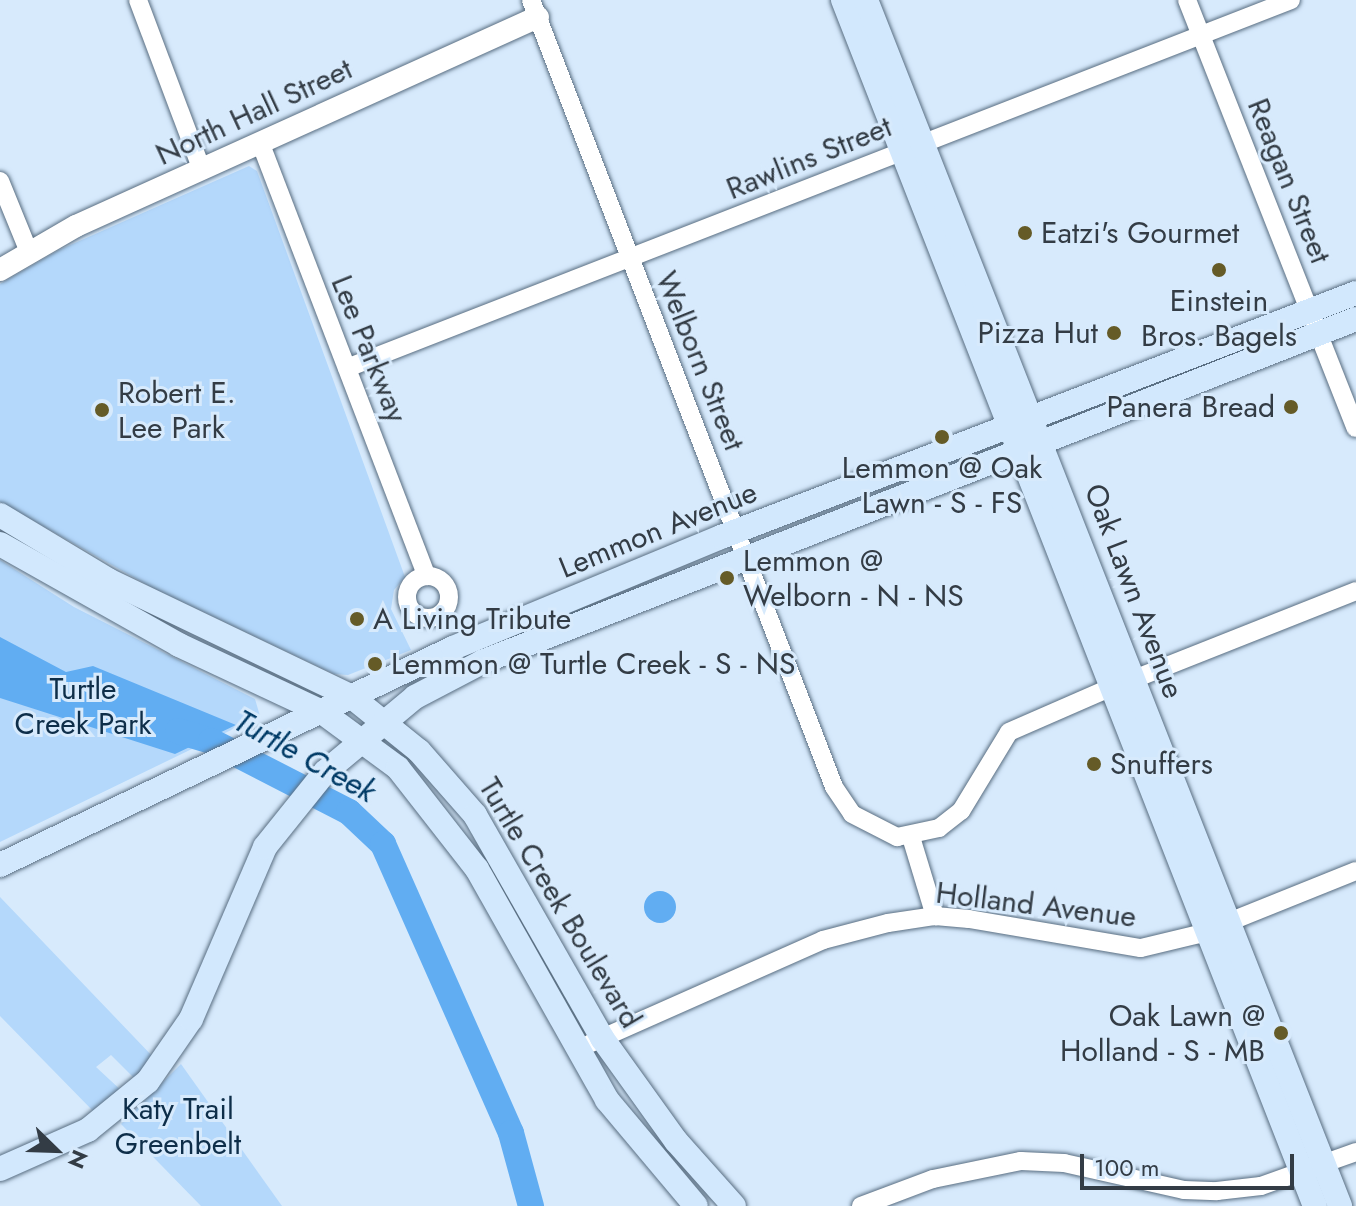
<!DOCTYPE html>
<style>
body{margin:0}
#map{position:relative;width:1356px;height:1206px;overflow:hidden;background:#d7eafc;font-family:Jost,sans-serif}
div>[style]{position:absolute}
.green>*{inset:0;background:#b4d8fb}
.water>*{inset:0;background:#61adf2}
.round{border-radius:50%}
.river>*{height:26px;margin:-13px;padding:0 13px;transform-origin:13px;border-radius:13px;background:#61adf2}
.roads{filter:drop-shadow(0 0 2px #586d81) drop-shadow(0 0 2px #586d81)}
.minor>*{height:18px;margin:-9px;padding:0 9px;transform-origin:9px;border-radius:9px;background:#fff}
.minor>.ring{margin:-9px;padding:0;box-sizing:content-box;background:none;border:18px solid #fff;border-radius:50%}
.tertiary>*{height:22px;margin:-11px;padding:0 11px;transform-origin:11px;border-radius:11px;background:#fff}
.secondary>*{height:24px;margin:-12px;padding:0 12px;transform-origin:12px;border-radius:12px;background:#d2e8fd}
.dots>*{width:22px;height:22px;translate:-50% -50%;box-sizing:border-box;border:4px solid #d7eafc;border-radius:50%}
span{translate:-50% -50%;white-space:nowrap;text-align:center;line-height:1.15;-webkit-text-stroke:6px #d7eafc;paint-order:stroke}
.street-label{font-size:30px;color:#333c45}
.poi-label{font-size:30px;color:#333c45}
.left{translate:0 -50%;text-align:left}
.right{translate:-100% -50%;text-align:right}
.park-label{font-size:30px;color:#0e2e49}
.water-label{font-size:32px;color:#003a65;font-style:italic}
.north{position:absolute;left:16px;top:1110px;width:80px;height:80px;-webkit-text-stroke:6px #d7eafc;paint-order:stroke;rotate:113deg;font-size:22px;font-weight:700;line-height:32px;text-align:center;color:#333c45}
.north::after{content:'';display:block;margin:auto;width:28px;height:36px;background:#333c45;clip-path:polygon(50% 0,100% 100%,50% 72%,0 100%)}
.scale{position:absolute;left:1080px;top:1154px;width:214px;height:36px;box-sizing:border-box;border:4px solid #333c45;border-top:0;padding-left:10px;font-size:24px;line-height:28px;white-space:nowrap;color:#333c45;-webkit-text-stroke:6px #d7eafc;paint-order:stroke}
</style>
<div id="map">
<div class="green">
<div style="clip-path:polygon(249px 166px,257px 171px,405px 577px,394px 590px,391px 609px,411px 650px,348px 675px,334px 674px,151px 587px,0 502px,0 284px,59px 250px)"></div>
<div style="clip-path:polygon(0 560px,74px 607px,255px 699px,260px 716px,0 842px)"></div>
<div style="clip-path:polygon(0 897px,156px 1060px,137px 1081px,111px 1055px,96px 1067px,124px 1093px,95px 1113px,0 1016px)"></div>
<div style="clip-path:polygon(181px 1064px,282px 1206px,201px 1206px,121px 1124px)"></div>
</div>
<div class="water">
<div style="clip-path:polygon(0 637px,66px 672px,93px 666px,236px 725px,175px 754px,0 698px)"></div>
<div class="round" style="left:644px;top:891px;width:32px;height:32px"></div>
</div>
<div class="river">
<div style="left:178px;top:731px;width:34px;rotate:17deg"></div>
<div style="left:211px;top:741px;width:155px;rotate:27.2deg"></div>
<div style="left:349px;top:812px;width:47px;rotate:43.3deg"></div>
<div style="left:383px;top:844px;width:316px;rotate:66.1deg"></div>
<div style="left:511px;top:1133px;width:76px;rotate:74.7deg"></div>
</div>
<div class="roads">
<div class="minor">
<div style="left:138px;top:0;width:182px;rotate:69.4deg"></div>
<div style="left:531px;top:0;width:843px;rotate:68.94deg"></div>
<div style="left:834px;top:787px;width:32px;rotate:56deg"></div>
<div style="left:852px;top:814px;width:51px;rotate:27.1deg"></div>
<div style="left:897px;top:837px;width:43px;rotate:-12.1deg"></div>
<div style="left:939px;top:828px;width:28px;rotate:-38deg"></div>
<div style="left:961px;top:811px;width:92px;rotate:-58.7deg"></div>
<div style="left:1009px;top:732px;width:112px;rotate:-23.6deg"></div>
<div style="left:1187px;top:0;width:460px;rotate:68.5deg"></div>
<div style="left:260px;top:142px;width:465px;rotate:69deg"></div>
<div style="left:0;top:181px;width:77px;rotate:67.8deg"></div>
<div style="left:347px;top:368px;width:1013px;rotate:-21.3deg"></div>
<div class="ring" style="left:407px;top:576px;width:24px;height:24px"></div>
<div style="left:1134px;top:679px;width:239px;rotate:-21.6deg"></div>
<div style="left:911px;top:837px;width:83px;rotate:73.1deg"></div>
<div style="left:591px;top:1043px;width:254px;rotate:-23.9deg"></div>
<div style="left:823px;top:940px;width:67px;rotate:-14.7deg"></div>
<div style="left:888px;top:923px;width:48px;rotate:-8.5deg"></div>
<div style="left:935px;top:916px;width:34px;rotate:5deg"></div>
<div style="left:969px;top:919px;width:174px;rotate:9.6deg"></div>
<div style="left:1141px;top:948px;width:60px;rotate:-13.6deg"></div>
<div style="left:1199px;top:934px;width:169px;rotate:-21.9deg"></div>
<div style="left:861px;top:1206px;width:77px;rotate:-20.6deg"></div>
<div style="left:933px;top:1179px;width:90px;rotate:-11.6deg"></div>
<div style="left:1021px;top:1161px;width:43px;rotate:2.7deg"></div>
<div style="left:1064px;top:1163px;width:123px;rotate:12.7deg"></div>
<div style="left:1184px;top:1190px;width:33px;rotate:2deg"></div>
<div style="left:1217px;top:1191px;width:44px;rotate:-6.5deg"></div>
<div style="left:1261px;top:1186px;width:101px;rotate:-19.7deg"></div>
</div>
<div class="tertiary">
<div style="left:0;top:270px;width:88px;rotate:-30.1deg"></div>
<div style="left:76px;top:226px;width:507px;rotate:-24.34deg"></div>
</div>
<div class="secondary">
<div style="left:843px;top:0;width:1295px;rotate:68.63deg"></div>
<div style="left:866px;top:0;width:1296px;rotate:68.54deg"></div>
<div style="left:0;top:515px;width:126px;rotate:31deg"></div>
<div style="left:108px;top:580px;width:271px;rotate:25.6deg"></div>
<div style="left:352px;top:697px;width:86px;rotate:38.9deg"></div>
<div style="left:419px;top:751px;width:85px;rotate:48.8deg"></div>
<div style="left:475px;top:815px;width:257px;rotate:60.3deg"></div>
<div style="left:602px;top:1038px;width:127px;rotate:54.3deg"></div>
<div style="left:676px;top:1141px;width:87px;rotate:48.3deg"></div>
<div style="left:0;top:544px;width:206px;rotate:29.4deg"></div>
<div style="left:179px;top:645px;width:158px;rotate:25.1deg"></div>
<div style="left:322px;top:712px;width:94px;rotate:36.4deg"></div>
<div style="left:398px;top:768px;width:128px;rotate:52deg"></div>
<div style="left:477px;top:869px;width:265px;rotate:60.6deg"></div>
<div style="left:607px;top:1100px;width:138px;rotate:50deg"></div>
<div style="left:0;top:865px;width:502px;rotate:-25.6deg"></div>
<div style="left:453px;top:648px;width:290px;rotate:-22.5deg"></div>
<div style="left:721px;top:537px;width:680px;rotate:-21.02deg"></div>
<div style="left:0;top:1169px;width:96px;rotate:-23.9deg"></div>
<div style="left:88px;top:1130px;width:77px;rotate:-39.2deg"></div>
<div style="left:148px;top:1081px;width:75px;rotate:-55.3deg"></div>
<div style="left:191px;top:1019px;width:187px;rotate:-66.7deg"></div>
<div style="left:265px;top:847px;width:96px;rotate:-51.3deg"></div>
<div style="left:325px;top:772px;width:117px;rotate:-39.8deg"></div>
<div style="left:415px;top:697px;width:76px;rotate:-27.6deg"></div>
<div style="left:482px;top:662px;width:939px;rotate:-21.43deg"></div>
</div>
</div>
<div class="dots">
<div style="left:1025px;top:233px;background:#655b27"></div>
<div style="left:1219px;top:270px;background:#655b27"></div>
<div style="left:1114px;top:333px;background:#655b27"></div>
<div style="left:1291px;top:407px;background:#655b27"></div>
<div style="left:102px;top:410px;background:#655b27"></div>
<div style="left:942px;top:437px;background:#655b27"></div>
<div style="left:727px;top:578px;background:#655b27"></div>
<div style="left:357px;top:619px;background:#655b27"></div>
<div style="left:375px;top:664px;background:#655b27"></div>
<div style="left:1094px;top:764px;background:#655b27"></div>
<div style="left:1281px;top:1033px;background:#655b27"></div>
</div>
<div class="street-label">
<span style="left:254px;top:112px;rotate:-25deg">North Hall Street</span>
<span style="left:809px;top:158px;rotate:-22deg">Rawlins Street</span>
<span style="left:1289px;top:181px;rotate:68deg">Reagan Street</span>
<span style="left:369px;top:349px;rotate:68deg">Lee Parkway</span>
<span style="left:700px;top:361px;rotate:68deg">Welborn Street</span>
<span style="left:658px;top:530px;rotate:-22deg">Lemmon Avenue</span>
<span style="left:1134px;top:591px;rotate:69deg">Oak Lawn Avenue</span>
<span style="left:560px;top:903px;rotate:59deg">Turtle Creek Boulevard</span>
<span style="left:1036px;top:905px;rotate:7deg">Holland Avenue</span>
</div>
<div class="poi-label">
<span class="left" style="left:1041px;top:233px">Eatzi's Gourmet</span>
<span style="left:1219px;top:318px">Einstein<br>Bros. Bagels</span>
<span class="right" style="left:1098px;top:333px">Pizza Hut</span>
<span class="left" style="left:118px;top:410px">Robert E.<br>Lee Park</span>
<span class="right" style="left:1275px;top:407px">Panera Bread</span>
<span style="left:942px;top:485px">Lemmon @ Oak<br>Lawn - S - FS</span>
<span class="left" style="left:743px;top:578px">Lemmon @<br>Welborn - N - NS</span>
<span class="left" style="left:373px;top:619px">A Living Tribute</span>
<span class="left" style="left:391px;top:664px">Lemmon @ Turtle Creek - S - NS</span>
<span class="left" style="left:1110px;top:764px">Snuffers</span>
<span class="right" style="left:1265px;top:1033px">Oak Lawn @<br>Holland - S - MB</span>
</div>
<div class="park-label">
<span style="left:83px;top:706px">Turtle<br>Creek Park</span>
<span style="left:178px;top:1126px">Katy Trail<br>Greenbelt</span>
</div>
<div class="water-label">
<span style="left:305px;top:756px;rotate:29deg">Turtle Creek</span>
</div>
<div class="north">N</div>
<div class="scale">100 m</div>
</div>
